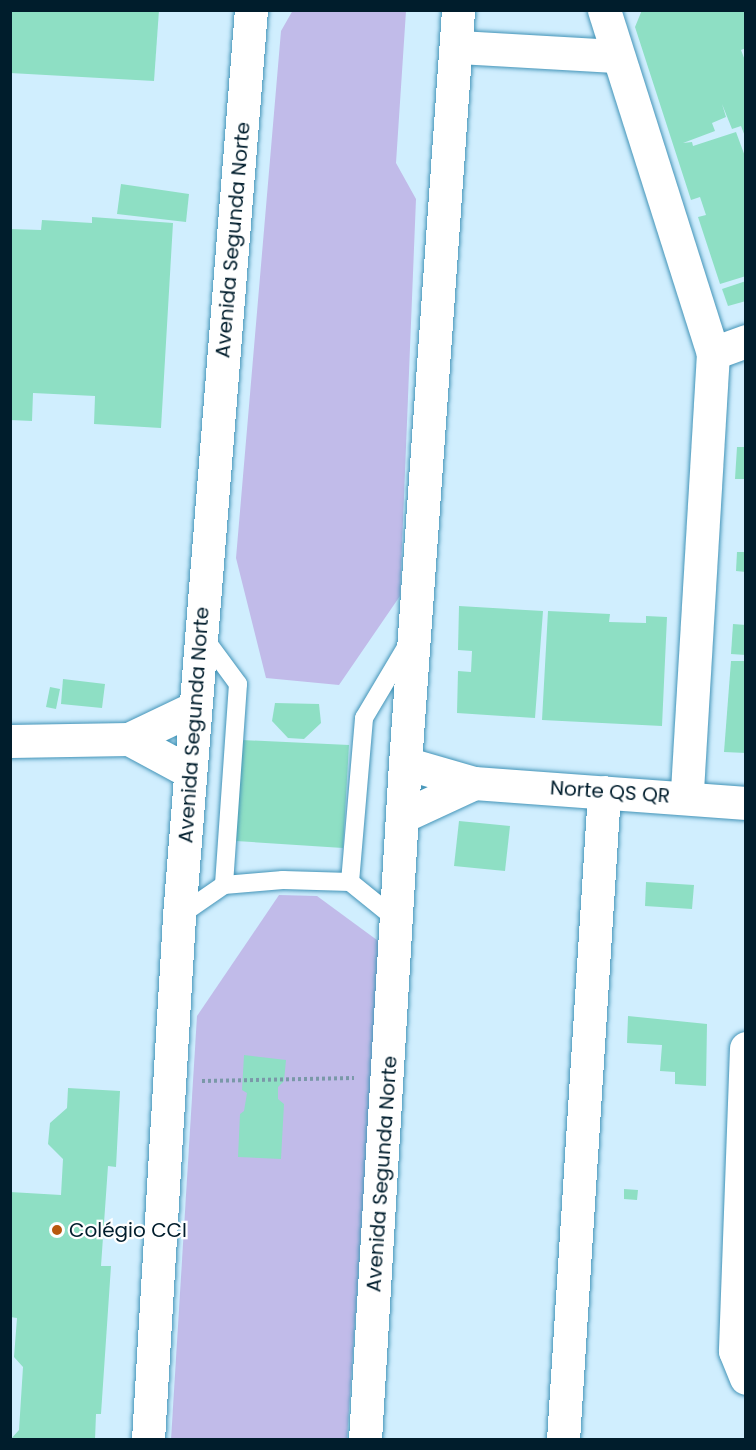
<!DOCTYPE html>
<meta charset="utf-8">
<style>
body{margin:0}
#map{position:relative;width:756px;height:1450px;overflow:hidden;background:#d0eefe;font-family:Poppins,sans-serif}
div>[style]{position:absolute}
.green>*{inset:0;background:#c1bbe9}
.building>*{inset:0;background:#8edfc4}
.path>*{height:4px;margin-top:-2px;transform-origin:0;background:repeating-linear-gradient(90deg,#7a98a8 0 3px,transparent 0 6px)}
.roads{filter:drop-shadow(0 0 2px #4394b8) drop-shadow(0 0 2px #4394b8)}
.lane>*{height:18px;margin:-9px;padding:0 9px;transform-origin:9px;border-radius:9px;background:#fff}
.street>*{height:33px;margin:-16.5px;padding:0 16.5px;transform-origin:16.5px;border-radius:16.5px;background:#fff}
.secondary>*{height:33px;margin:-16.5px;padding:0 16.5px;transform-origin:16.5px;border-radius:16.5px;background:#fff}
.dots>*{width:16px;height:16px;translate:-50% -50%;box-sizing:border-box;border:3px solid #fff;border-radius:50%}
span{translate:-50% -50%;white-space:nowrap;text-align:center;line-height:1.15;-webkit-text-stroke:4.5px #fff;paint-order:stroke}
.street-label{font-size:20px;color:#001d2c}
.poi-label{font-size:20px;color:#001d2c}
.left{translate:0 -50%;text-align:left}
.frame{position:absolute;inset:0;border:12px solid #001d2c;pointer-events:none}
</style>
<div id="map">
<div class="green">
<div style="clip-path:polygon(293px 10px,406px 11px,396px 163px,416px 199px,400px 596px,339px 685px,266px 678px,236px 558px,281px 31px)"></div>
<div style="clip-path:polygon(279px 895px,317px 896px,381px 943px,347px 1439px,171px 1440px,197px 1016px)"></div>
</div>
<div class="building">
<div style="clip-path:polygon(10px 10px,159px 10px,154px 81px,10px 73px)"></div>
<div style="clip-path:polygon(642px 10px,746px 10px,746px 48px,741px 50px,746px 63px,746px 139px,741px 126px,732px 129px,722px 104px,726px 117px,712px 123px,715px 131px,683px 143px,692px 142px,693px 146px,736px 132px,746px 159px,746px 276px,720px 284px,698px 217px,706px 215px,700px 197px,691px 200px,635px 27px)"></div>
<div style="clip-path:polygon(121px 184px,189px 194px,186px 222px,117px 214px)"></div>
<div style="clip-path:polygon(92px 217px,173px 223px,161px 428px,94px 424px,95px 396px,33px 393px,32px 421px,10px 420px,10px 229px,41px 230px,42px 220px,92px 223px)"></div>
<div style="clip-path:polygon(746px 281px,746px 301px,728px 306px,722px 289px)"></div>
<div style="clip-path:polygon(737px 447px,746px 447px,746px 479px,735px 479px)"></div>
<div style="clip-path:polygon(737px 552px,746px 552px,746px 572px,736px 571px)"></div>
<div style="clip-path:polygon(459px 606px,543px 611px,535px 718px,457px 713px,458px 671px,471px 672px,472px 651px,458px 650px)"></div>
<div style="clip-path:polygon(548px 611px,610px 614px,609px 622px,646px 623px,646px 616px,667px 617px,662px 726px,542px 720px)"></div>
<div style="clip-path:polygon(733px 624px,746px 625px,746px 655px,731px 654px)"></div>
<div style="clip-path:polygon(731px 661px,746px 661px,746px 753px,724px 752px)"></div>
<div style="clip-path:polygon(63px 679px,105px 684px,102px 708px,61px 704px)"></div>
<div style="clip-path:polygon(50px 687px,60px 689px,56px 709px,46px 707px)"></div>
<div style="clip-path:polygon(275px 703px,319px 704px,321px 723px,304px 739px,288px 738px,272px 721px)"></div>
<div style="clip-path:polygon(242px 740px,349px 745px,343px 848px,236px 841px)"></div>
<div style="clip-path:polygon(459px 821px,510px 826px,505px 871px,454px 866px)"></div>
<div style="clip-path:polygon(646px 882px,694px 885px,692px 909px,645px 906px)"></div>
<div style="clip-path:polygon(628px 1016px,707px 1024px,706px 1086px,675px 1084px,675px 1072px,660px 1071px,662px 1045px,627px 1043px)"></div>
<div style="clip-path:polygon(244px 1055px,286px 1060px,284px 1081px,278px 1087px,278px 1099px,284px 1104px,281px 1159px,238px 1157px,240px 1114px,244px 1111px,247px 1093px,242px 1090px)"></div>
<div style="clip-path:polygon(68px 1088px,120px 1091px,116px 1167px,108px 1166px,101px 1266px,111px 1266px,101px 1414px,96px 1414px,95px 1440px,10px 1440px,19px 1430px,23px 1367px,14px 1357px,17px 1318px,10px 1317px,10px 1192px,61px 1195px,63px 1159px,48px 1144px,50px 1123px,67px 1108px)"></div>
<div style="clip-path:polygon(624px 1189px,638px 1190px,637px 1200px,624px 1199px)"></div>
</div>
<div class="path">
<div style="left:202px;top:1081px;width:152px;rotate:-1.1deg"></div>
</div>
<div class="roads">
<div class="lane">
<div style="left:202px;top:635px;width:61px;rotate:53.7deg"></div>
<div style="left:238px;top:684px;width:201px;rotate:94deg"></div>
<div style="left:350px;top:882px;width:165px;rotate:-85.1deg"></div>
<div style="left:364px;top:718px;width:86px;rotate:-59.3deg"></div>
<div style="left:179px;top:916px;width:55px;rotate:-34.6deg"></div>
<div style="left:224px;top:885px;width:59px;rotate:-4.8deg"></div>
<div style="left:283px;top:880px;width:67px;rotate:1.7deg"></div>
<div style="left:350px;top:882px;width:60px;rotate:39deg"></div>
</div>
<div class="street">
<div style="left:604px;top:10px;width:360px;rotate:72.4deg"></div>
<div style="left:713px;top:353px;width:445px;rotate:93.4deg"></div>
<div style="left:458px;top:47px;width:158px;rotate:3.3deg"></div>
<div style="left:713px;top:353px;width:35px;rotate:-20deg"></div>
<div style="left:405px;top:763px;width:72px;rotate:16.2deg"></div>
<div style="left:474px;top:783px;width:273px;rotate:4.2deg"></div>
<div style="left:403px;top:816px;width:78px;rotate:-24.9deg"></div>
<div style="left:746px;top:1048px;width:303px;rotate:92.1deg"></div>
<div style="left:735px;top:1351px;width:29px;rotate:68deg"></div>
<div style="left:563px;top:1440px;width:649px;rotate:-86.38deg"></div>
</div>
<div class="secondary">
<div style="left:129px;top:739px;width:69px;rotate:28.4deg"></div>
<div style="left:10px;top:741px;width:119px;rotate:-1deg"></div>
<div style="left:129px;top:739px;width:72px;rotate:-25.5deg"></div>
<div style="left:148px;top:1440px;width:525px;rotate:-86.61deg"></div>
<div style="left:179px;top:916px;width:909px;rotate:-85.46deg"></div>
<div style="left:365px;top:1440px;width:678px;rotate:-86.62deg"></div>
<div style="left:405px;top:763px;width:755px;rotate:-85.97deg"></div>
</div>
</div>
<div class="dots">
<div style="left:57px;top:1230px;background:#b8590f"></div>
</div>
<div class="street-label">
<span style="left:233px;top:240px;rotate:-85deg">Avenida Segunda Norte</span>
<span style="left:194px;top:725px;rotate:-86deg">Avenida Segunda Norte</span>
<span style="left:610px;top:792px;rotate:4deg">Norte QS QR</span>
<span style="left:382px;top:1174px;rotate:-86deg">Avenida Segunda Norte</span>
</div>
<div class="poi-label">
<span class="left" style="left:69px;top:1230px">Colégio CCI</span>
</div>
<div class="frame"></div>
</div>
